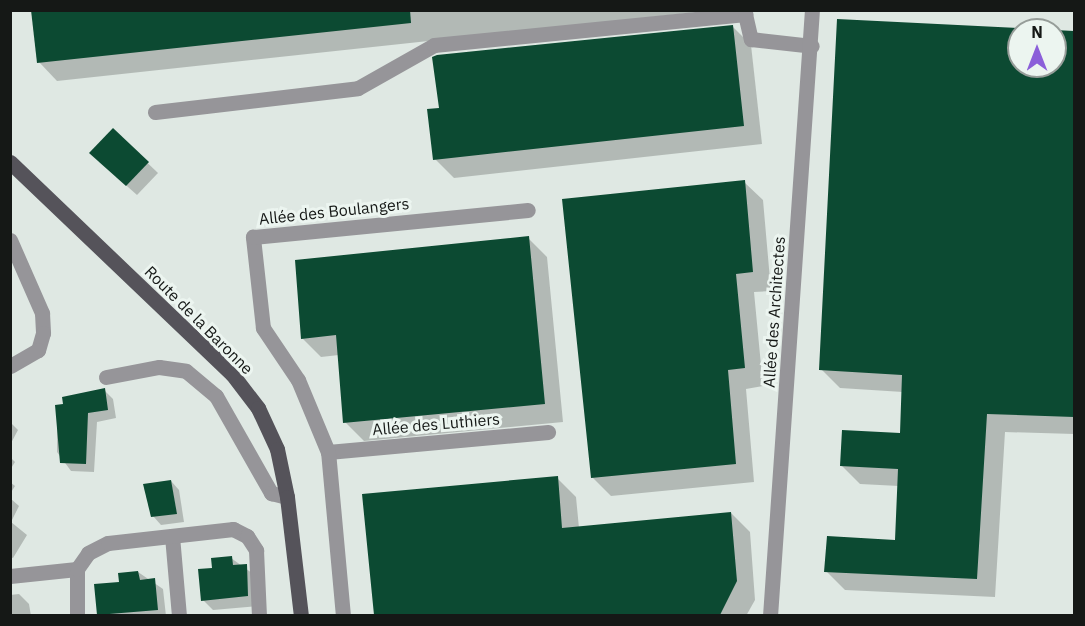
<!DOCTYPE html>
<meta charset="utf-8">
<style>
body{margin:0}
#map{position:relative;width:1085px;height:626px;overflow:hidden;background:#dfe8e3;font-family:"IBM Plex Sans",sans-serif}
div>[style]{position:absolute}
.shadow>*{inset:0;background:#0003}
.building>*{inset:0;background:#0c4a32}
.minor>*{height:15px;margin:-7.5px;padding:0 7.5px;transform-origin:7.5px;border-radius:7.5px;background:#969599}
.major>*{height:15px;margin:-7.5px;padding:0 7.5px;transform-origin:7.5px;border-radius:7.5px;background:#55535a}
span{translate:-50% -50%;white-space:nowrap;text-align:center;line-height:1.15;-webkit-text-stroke:6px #ecf5f0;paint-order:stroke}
.street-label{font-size:16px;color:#151816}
.frame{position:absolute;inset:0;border:12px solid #151816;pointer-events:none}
.north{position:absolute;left:1007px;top:18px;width:60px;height:60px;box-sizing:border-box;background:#ecf5f0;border:2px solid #969d99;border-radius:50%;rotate:0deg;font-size:16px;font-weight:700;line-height:24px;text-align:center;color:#151816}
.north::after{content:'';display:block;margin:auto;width:21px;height:27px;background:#8b5fd9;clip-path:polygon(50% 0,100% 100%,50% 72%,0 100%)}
</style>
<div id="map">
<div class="shadow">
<div style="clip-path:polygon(38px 10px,717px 10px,57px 81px,39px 62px)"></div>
<div style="clip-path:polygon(838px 21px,1027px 30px,1019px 30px,1019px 66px,1055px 66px,1055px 31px,1074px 32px,1074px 434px,1005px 432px,995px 597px,845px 590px,826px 571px,896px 542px,899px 486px,860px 484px,841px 465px,901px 434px,903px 392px,840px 388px,821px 369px)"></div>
<div style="clip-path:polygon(733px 27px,751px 45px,762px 144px,454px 178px,435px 159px,441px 109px)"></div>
<div style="clip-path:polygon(113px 130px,158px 173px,137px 195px,101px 163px)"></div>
<div style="clip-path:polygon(744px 182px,763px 200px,771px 291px,754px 292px,763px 386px,746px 389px,754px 482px,611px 496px,592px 477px)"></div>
<div style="clip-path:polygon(528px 238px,547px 257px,563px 422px,364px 441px,345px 422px,339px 355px,321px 357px,302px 338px)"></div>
<div style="clip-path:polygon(104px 390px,113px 399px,116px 418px,97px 422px,94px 472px,71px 471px,57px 452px,57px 407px)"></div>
<div style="clip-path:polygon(10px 422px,18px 430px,10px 445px)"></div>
<div style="clip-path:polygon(10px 457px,15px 462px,10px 470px)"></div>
<div style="clip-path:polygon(557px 478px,576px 497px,579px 528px,731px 513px,750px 532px,755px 600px,746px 616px,375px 616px,364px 495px)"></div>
<div style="clip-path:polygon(171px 481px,179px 490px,184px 522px,161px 525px,153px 516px)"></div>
<div style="clip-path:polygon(10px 482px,15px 486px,10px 494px)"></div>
<div style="clip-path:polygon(10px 498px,19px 506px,11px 522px,27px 535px,13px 558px,10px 557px)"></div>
<div style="clip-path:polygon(231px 558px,256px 576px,258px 606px,213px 610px,203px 600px)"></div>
<div style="clip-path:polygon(138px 572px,163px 589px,166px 616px,98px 616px,96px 585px,120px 583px)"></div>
<div style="clip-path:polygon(19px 594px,29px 604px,31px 616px,10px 616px,10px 595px)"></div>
</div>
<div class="building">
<div style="clip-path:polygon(31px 10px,410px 10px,411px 23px,37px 63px)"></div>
<div style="clip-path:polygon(837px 19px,1019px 28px,1019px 66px,1055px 66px,1055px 30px,1074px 31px,1074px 417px,987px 414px,977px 579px,824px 572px,827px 536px,895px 540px,898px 469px,840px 466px,842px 430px,900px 433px,902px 375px,819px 370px)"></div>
<div style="clip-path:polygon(733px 25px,744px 126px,433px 160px,427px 109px,439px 108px,432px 57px,437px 55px)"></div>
<div style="clip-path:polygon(113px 128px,149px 162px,126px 186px,89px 153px)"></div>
<div style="clip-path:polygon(745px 180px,753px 272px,736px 274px,745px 368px,728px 370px,736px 464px,591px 478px,562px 199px)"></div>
<div style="clip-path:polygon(529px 236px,545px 404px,343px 423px,336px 335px,301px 339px,295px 260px)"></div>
<div style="clip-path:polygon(105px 388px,108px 410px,88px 413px,86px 464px,60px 463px,55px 405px,63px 404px,62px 397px)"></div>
<div style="clip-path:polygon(558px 476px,562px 528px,731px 512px,737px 581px,720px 615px,374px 615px,362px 494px)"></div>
<div style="clip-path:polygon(171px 480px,177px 514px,151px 517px,143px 484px)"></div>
<div style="clip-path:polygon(232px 556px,233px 565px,247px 564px,248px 596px,201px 601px,198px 569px,212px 568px,211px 558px)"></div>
<div style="clip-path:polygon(138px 571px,140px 580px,155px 578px,158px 610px,97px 615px,94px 584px,119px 582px,118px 573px)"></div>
</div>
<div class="minor">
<div style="left:155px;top:112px;width:204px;rotate:-6.7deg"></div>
<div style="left:358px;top:88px;width:87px;rotate:-29.5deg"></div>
<div style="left:434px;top:45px;width:313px;rotate:-5.7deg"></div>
<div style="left:745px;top:14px;width:26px;rotate:77deg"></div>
<div style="left:751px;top:39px;width:61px;rotate:6.5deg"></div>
<div style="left:10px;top:240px;width:80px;rotate:66.3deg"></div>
<div style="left:42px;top:313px;width:20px;rotate:87deg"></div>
<div style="left:43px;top:333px;width:18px;rotate:106deg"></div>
<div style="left:38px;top:350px;width:32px;rotate:150deg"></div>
<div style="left:106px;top:377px;width:54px;rotate:-10.7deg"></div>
<div style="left:159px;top:367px;width:27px;rotate:8deg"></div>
<div style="left:186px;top:371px;width:39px;rotate:40deg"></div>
<div style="left:216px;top:396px;width:112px;rotate:60.4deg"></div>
<div style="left:271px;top:493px;width:16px;rotate:14deg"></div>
<div style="left:328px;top:452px;width:221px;rotate:-5.2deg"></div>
<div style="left:172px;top:536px;width:80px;rotate:85deg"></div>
<div style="left:10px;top:576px;width:67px;rotate:-6deg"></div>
<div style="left:77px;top:616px;width:47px;rotate:-90deg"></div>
<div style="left:77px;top:569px;width:19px;rotate:-55deg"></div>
<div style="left:88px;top:553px;width:22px;rotate:-27deg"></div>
<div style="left:108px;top:543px;width:126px;rotate:-6.4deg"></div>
<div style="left:233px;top:529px;width:16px;rotate:27deg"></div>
<div style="left:247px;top:536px;width:17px;rotate:57deg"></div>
<div style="left:256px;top:550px;width:66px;rotate:87.4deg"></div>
<div style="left:343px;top:616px;width:165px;rotate:-95.2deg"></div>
<div style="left:328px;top:452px;width:78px;rotate:-112.6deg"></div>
<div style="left:298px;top:380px;width:63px;rotate:-123.9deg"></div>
<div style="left:263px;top:328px;width:92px;rotate:-96.3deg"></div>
<div style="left:253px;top:237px;width:276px;rotate:-5.6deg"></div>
<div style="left:770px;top:616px;width:607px;rotate:-86.04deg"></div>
</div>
<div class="major">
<div style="left:10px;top:162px;width:307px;rotate:43.7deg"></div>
<div style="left:232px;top:374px;width:43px;rotate:52.6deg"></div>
<div style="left:258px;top:408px;width:45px;rotate:65.1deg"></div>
<div style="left:277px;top:449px;width:49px;rotate:78.2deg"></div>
<div style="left:287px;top:497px;width:120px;rotate:83.3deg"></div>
</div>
<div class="street-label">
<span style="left:334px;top:211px;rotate:-6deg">Allée des Boulangers</span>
<span style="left:774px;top:312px;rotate:-86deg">Allée des Architectes</span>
<span style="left:199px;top:320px;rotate:45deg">Route de la Baronne</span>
<span style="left:436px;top:424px;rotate:-5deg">Allée des Luthiers</span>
</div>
<div class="frame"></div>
<div class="north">N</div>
</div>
